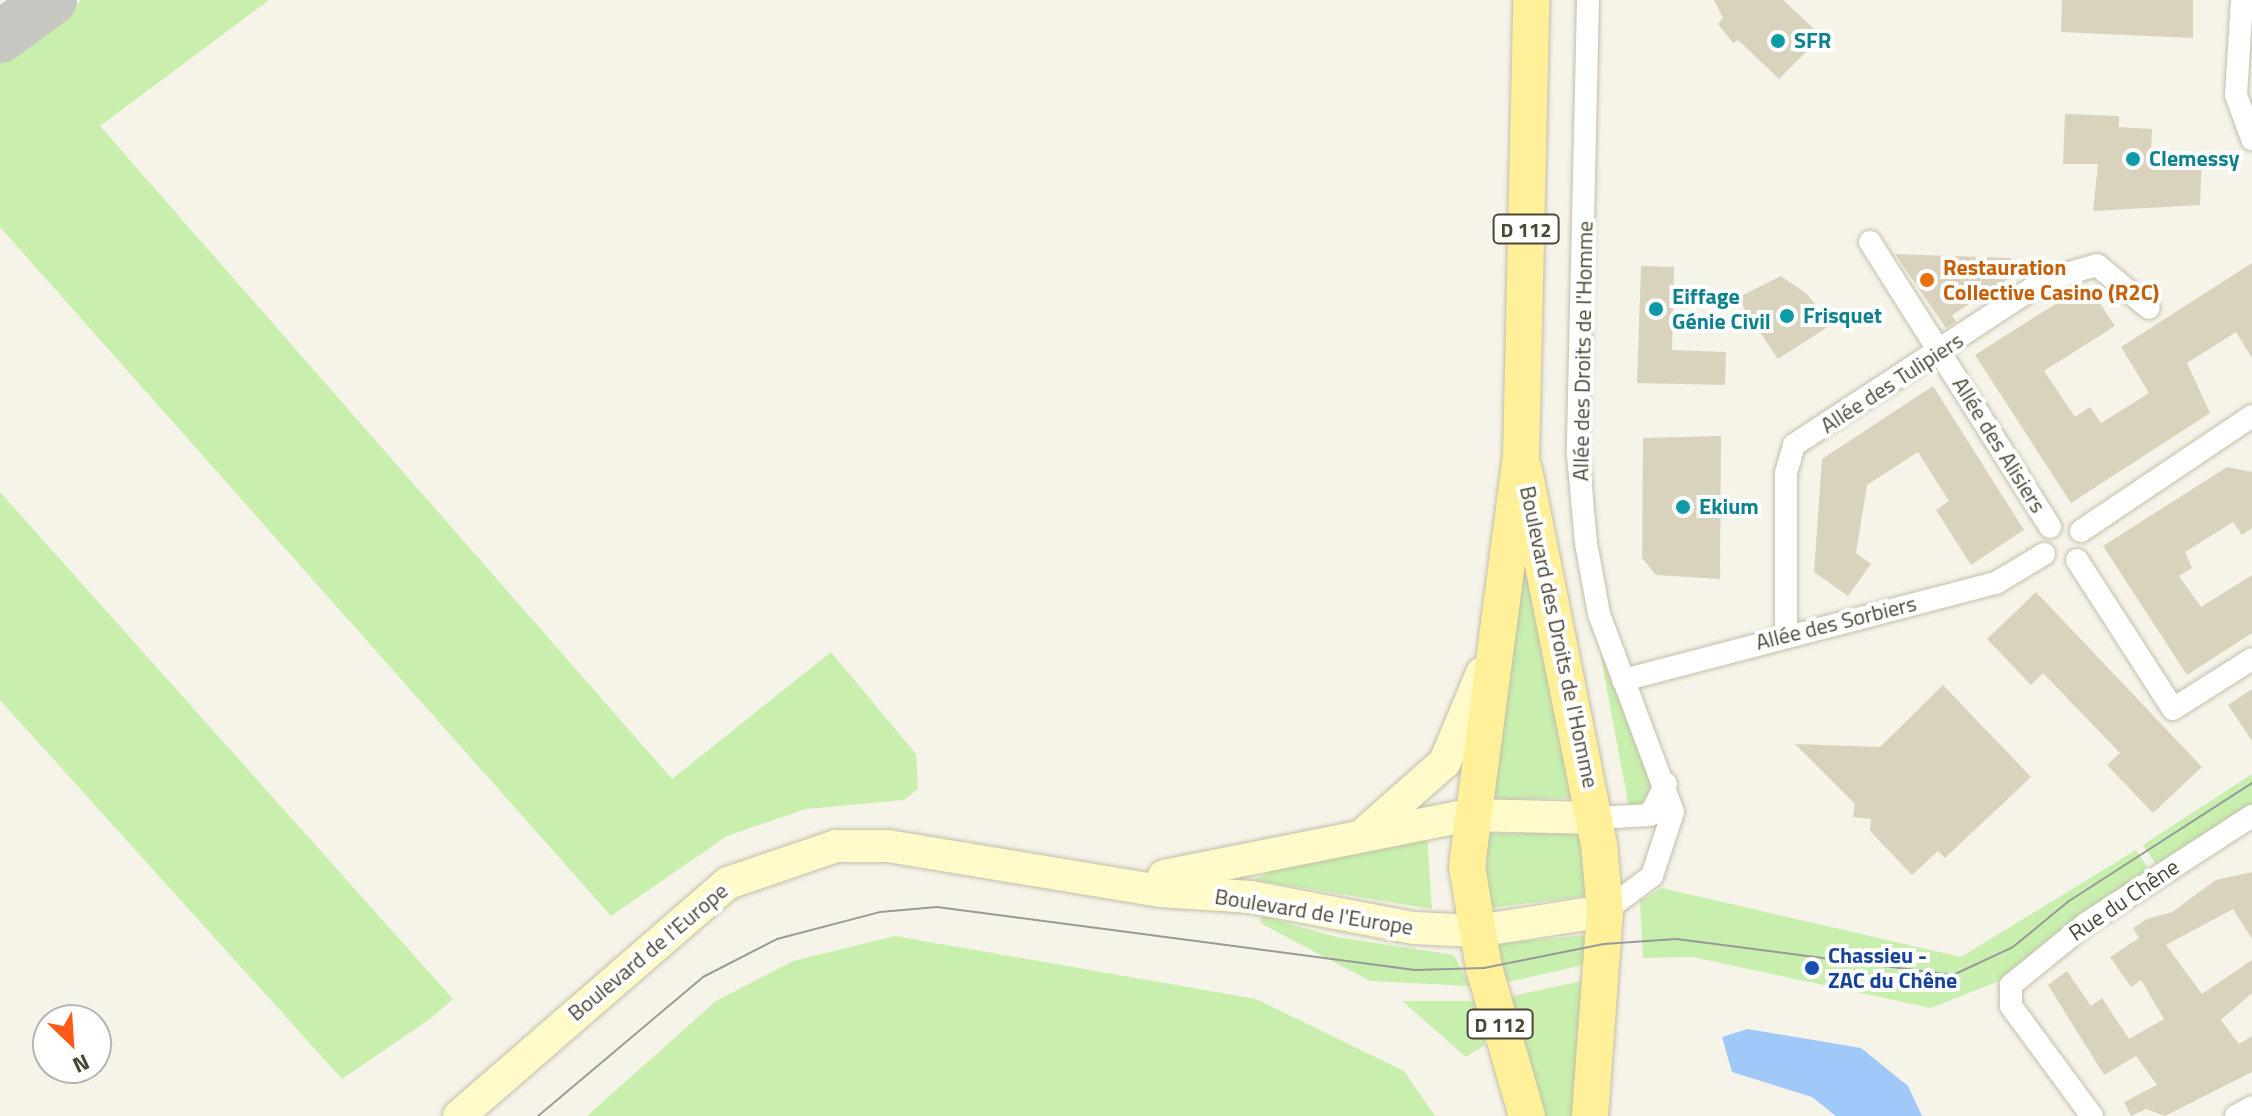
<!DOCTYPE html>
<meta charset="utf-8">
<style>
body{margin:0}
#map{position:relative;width:2252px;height:1116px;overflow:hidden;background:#f6f4e9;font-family:"Titillium Web",sans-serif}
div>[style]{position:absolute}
.green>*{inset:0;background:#c8efae}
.water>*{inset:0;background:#a0c8f9}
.taxiway>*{height:52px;margin:-26px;padding:0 26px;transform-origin:26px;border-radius:26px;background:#c8c6c1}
.building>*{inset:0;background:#d9d2bd}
.roads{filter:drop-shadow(0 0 2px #c3beaa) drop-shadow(0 0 2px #c3beaa)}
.street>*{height:22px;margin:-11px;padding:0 11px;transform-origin:11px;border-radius:11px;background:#fff}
.secondary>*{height:32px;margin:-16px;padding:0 16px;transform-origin:16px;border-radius:16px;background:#fffaca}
.primary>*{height:36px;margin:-18px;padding:0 18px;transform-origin:18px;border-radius:18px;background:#fff099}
.tram>*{height:2px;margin:-1px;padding:0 1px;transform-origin:1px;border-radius:1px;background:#999}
.dots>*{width:22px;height:22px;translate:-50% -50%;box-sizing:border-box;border:4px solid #fff;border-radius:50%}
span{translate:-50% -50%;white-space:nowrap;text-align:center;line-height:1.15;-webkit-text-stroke:8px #fff;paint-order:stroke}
.shield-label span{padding:2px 6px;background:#fff;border:2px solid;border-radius:6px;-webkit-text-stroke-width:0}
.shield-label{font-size:20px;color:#4b4636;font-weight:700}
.culture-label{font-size:22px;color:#0d838f;font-weight:700}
.left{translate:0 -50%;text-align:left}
.food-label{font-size:22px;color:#c56008;font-weight:700}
.street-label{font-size:22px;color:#4b4636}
.transit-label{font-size:22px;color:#164399;font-weight:700}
.north{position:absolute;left:32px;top:1004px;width:80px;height:80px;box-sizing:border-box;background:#fff;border:2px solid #b7b5af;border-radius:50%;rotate:155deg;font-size:22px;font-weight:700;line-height:32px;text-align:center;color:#4b4636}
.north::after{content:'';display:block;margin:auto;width:28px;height:36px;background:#ff5a17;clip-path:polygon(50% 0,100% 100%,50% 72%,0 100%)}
</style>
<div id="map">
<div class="green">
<div style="clip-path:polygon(82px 0,269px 0,100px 126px,672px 779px,831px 652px,916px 754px,918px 789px,904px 800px,806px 809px,727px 836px,611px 916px,0 227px,0 63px)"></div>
<div style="clip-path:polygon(0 492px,453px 999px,430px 1019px,342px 1079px,0 700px)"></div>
<div style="clip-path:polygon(1521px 535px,1576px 796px,1571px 798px,1489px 800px)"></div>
<div style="clip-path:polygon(1600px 652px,1653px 783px,1645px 805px,1629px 808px)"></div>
<div style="clip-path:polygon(2252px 774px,2252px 805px,2158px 867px,2143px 845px)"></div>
<div style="clip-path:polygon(1573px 831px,1583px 840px,1585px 896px,1490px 908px,1484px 896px,1489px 834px)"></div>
<div style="clip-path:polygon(1427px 837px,1432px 909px,1254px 880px,1275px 869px)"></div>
<div style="clip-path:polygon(2136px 850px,2150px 871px,1999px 981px,1931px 1008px,1693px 957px,1643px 958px,1640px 901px,1662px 888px,1961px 957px)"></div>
<div style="clip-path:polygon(1262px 916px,1336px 937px,1454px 955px,1470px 986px,1370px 981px,1260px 923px)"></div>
<div style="clip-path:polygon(1586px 935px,1587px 964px,1504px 983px,1497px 944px)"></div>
<div style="clip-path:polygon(895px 936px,1256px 999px,1404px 1071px,1435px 1116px,587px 1116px,716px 1001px,793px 961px)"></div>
<div style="clip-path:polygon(1586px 980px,1577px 1116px,1541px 1116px,1508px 997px)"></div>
<div style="clip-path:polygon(1402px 1001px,1474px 1001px,1485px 1045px,1466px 1057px)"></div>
</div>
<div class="water">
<div style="clip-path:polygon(1748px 1029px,1861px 1048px,1908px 1086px,1922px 1116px,1836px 1116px,1812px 1097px,1732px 1072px,1722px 1037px)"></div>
</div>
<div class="taxiway">
<div style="left:0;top:37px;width:63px;rotate:-36deg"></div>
</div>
<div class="building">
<div style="clip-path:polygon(1714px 0,1783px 0,1822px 36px,1779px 79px,1738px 40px,1733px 43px,1718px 24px,1723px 18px)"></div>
<div style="clip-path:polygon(2062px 0,2193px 0,2193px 38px,2061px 32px)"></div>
<div style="clip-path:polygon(2065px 114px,2119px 116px,2119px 127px,2152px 129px,2151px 151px,2202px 154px,2200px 205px,2093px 211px,2098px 164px,2063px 164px)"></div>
<div style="clip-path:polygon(1895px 254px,2011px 258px,2016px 274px,1952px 315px,1956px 322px,1946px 328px)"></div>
<div style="clip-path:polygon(2252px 263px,2252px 358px,2236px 332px,2187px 363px,2210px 413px,2071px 503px,1975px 355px,2087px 284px,2115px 326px,2044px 371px,2075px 417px,2090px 407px,2101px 423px,2149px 393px,2121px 347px)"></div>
<div style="clip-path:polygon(1641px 266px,1674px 267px,1672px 350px,1726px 352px,1725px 385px,1637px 383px)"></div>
<div style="clip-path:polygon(1781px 276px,1807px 294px,1831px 325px,1778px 359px,1737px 298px)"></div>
<div style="clip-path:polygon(1933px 386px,2024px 530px,1971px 565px,1936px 510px,1949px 501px,1918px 452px,1867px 485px,1856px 553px,1871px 564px,1848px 596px,1814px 572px,1822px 459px)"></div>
<div style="clip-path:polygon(1721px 436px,1720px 579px,1656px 575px,1642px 558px,1643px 438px)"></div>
<div style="clip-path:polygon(2227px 467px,2252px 472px,2252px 528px,2242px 535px,2233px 522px,2185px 552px,2192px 568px,2179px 576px,2201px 607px,2252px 575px,2252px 633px,2187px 675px,2103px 546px)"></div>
<div style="clip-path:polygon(2036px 592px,2202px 767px,2153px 813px,2107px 765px,2120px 753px,2043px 673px,2031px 685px,1987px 639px)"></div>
<div style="clip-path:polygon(1943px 685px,2031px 777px,1945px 858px,1938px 851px,1912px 875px,1870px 831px,1871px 819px,1853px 817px,1855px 804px,1795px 744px,1880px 747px)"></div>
<div style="clip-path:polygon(2252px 689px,2252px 741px,2228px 705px)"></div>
<div style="clip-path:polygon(2252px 872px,2252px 939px,2233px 909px,2166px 945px,2202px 994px,2252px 960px,2252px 993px,2221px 1020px,2239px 1044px,2252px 1036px,2252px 1072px,2165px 1116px,2146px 1109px,2131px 1116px,2124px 1102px,2157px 1085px,2136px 1056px,2104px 1075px,2048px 985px,2067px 971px,2091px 1006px,2102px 998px,2129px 1039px,2164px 1019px,2141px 980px,2131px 987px,2110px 957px,2139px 938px,2133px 928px,2147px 919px,2172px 912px,2216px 880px)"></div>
</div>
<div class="roads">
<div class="street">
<div style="left:1588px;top:0;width:454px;rotate:91.3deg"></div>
<div style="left:1578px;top:454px;width:89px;rotate:84.9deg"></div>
<div style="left:1586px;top:543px;width:72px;rotate:79.6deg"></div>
<div style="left:1599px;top:614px;width:211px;rotate:69.5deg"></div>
<div style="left:1673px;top:812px;width:67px;rotate:108.2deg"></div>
<div style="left:1652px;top:876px;width:59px;rotate:143.3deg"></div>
<div style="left:2242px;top:0;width:95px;rotate:93.6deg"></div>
<div style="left:2236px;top:95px;width:47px;rotate:70deg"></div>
<div style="left:1870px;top:242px;width:337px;rotate:57.7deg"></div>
<div style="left:2081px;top:531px;width:206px;rotate:-33.9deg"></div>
<div style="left:2077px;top:560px;width:177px;rotate:57.2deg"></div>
<div style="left:2173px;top:709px;width:93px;rotate:-32.3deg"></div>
<div style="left:1786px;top:634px;width:161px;rotate:-90deg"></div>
<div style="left:1786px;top:473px;width:29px;rotate:-74deg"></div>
<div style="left:1794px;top:445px;width:300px;rotate:-33.3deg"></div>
<div style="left:2045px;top:280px;width:54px;rotate:-16.1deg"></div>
<div style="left:2097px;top:265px;width:67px;rotate:39.6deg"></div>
<div style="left:1623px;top:680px;width:385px;rotate:-14.6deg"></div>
<div style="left:1996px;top:583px;width:56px;rotate:-31.1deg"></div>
<div style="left:1596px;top:818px;width:54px;rotate:-3.2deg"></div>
<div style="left:1650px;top:815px;width:35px;rotate:-63deg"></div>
<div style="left:2092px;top:1116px;width:137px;rotate:-126.4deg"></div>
<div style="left:2011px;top:1006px;width:21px;rotate:-90deg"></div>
<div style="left:2011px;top:985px;width:98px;rotate:-39.2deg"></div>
<div style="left:2087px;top:923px;width:197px;rotate:-33deg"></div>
<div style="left:2236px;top:1116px;width:18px;rotate:-29deg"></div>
</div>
<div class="secondary">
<div style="left:1367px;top:831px;width:104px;rotate:-41.5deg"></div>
<div style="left:1445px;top:762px;width:96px;rotate:-67.4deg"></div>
<div style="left:1164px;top:876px;width:311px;rotate:-11.3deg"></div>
<div style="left:1469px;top:815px;width:127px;rotate:1.4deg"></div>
<div style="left:459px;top:1116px;width:356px;rotate:-40.9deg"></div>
<div style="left:728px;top:883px;width:114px;rotate:-18.9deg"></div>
<div style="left:836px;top:846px;width:52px"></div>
<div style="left:888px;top:846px;width:276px;rotate:9.4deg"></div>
<div style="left:1160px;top:891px;width:91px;rotate:3.8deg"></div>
<div style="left:1251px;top:897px;width:166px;rotate:10.8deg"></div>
<div style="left:1414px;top:928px;width:63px;rotate:2.7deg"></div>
<div style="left:1477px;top:931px;width:130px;rotate:-8.9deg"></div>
</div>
<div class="primary">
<div style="left:1524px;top:470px;width:381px;rotate:78.7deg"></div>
<div style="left:1599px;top:844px;width:67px;rotate:84.9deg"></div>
<div style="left:1605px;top:911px;width:206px;rotate:94.2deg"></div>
<div style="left:1527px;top:1116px;width:154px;rotate:-106.2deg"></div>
<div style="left:1484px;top:968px;width:103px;rotate:-99.5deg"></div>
<div style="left:1467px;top:866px;width:413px;rotate:-82.5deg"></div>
<div style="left:1521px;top:457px;width:457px;rotate:-88.7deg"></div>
</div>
</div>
<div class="tram">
<div style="left:538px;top:1116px;width:216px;rotate:-40.1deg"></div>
<div style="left:703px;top:977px;width:83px;rotate:-27.2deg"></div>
<div style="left:777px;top:939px;width:106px;rotate:-14.7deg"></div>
<div style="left:880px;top:912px;width:57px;rotate:-5deg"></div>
<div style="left:937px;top:907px;width:482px;rotate:7.5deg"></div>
<div style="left:1415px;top:970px;width:69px;rotate:-1.7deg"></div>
<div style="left:1484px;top:968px;width:122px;rotate:-11.3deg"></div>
<div style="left:1604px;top:944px;width:72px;rotate:-4deg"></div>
<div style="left:1676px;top:939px;width:279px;rotate:7.4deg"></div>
<div style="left:1953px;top:975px;width:66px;rotate:-25deg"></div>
<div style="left:2013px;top:947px;width:72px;rotate:-39.4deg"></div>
<div style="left:2069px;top:901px;width:218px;rotate:-32.8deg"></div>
</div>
<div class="dots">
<div style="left:1778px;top:41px;background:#0f9aa8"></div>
<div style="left:2133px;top:159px;background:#0f9aa8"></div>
<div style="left:1927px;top:280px;background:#e8710a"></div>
<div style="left:1656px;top:309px;background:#0f9aa8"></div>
<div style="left:1787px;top:316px;background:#0f9aa8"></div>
<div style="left:1683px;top:507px;background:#0f9aa8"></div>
<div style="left:1812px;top:968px;background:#1a4fb4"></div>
</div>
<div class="shield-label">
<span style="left:1526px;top:229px">D 112</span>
<span style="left:1500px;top:1024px">D 112</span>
</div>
<div class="culture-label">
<span class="left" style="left:1794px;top:41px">SFR</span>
<span class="left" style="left:2149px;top:159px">Clemessy</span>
<span class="left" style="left:1672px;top:309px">Eiffage<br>Génie Civil</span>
<span class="left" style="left:1803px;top:316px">Frisquet</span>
<span class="left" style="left:1699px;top:507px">Ekium</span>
</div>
<div class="food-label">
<span class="left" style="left:1943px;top:280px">Restauration<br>Collective Casino (R2C)</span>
</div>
<div class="street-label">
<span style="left:1583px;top:351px;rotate:-89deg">Allée des Droits de l'Homme</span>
<span style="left:1892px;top:383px;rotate:-33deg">Allée des Tulipiers</span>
<span style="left:1999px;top:445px;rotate:58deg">Allée des Alisiers</span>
<span style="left:1836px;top:623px;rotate:-14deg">Allée des Sorbiers</span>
<span style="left:1559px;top:637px;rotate:78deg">Boulevard des Droits de l'Homme</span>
<span style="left:2124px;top:900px;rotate:-34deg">Rue du Chêne</span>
<span style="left:1314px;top:912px;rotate:9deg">Boulevard de l'Europe</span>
<span style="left:648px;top:952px;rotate:-40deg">Boulevard de l'Europe</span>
</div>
<div class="transit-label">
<span class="left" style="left:1828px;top:968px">Chassieu -<br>ZAC du Chêne</span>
</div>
<div class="north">N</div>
</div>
